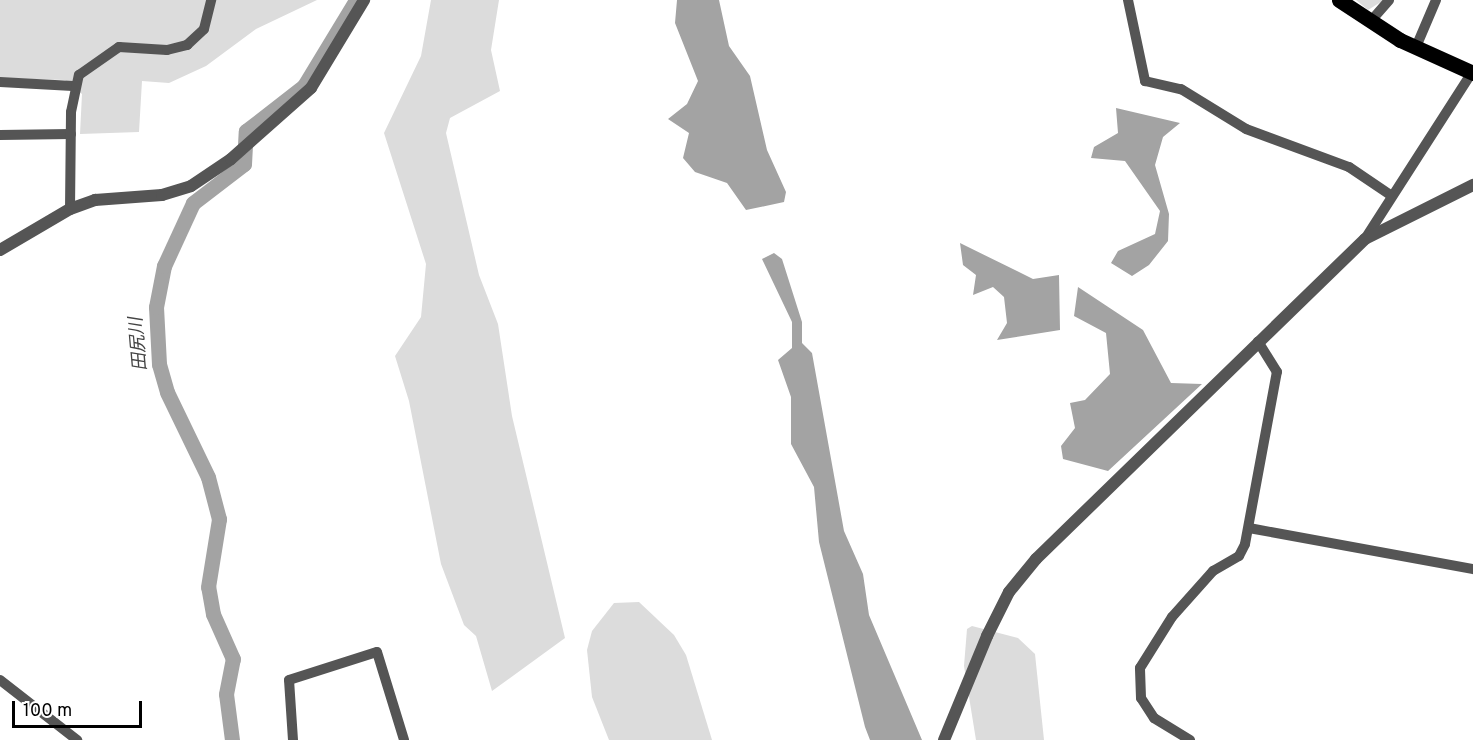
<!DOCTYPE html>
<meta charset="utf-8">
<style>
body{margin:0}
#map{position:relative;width:1473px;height:740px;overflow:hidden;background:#fff;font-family:Overpass,"Noto Sans JP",sans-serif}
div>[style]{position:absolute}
.green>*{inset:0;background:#dcdcdc}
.water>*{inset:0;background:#a3a3a3}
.river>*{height:15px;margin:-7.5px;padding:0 7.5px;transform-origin:7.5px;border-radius:7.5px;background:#a3a3a3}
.minor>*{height:10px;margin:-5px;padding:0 5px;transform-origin:5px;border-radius:5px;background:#555}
.tertiary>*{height:12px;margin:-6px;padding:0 6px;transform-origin:6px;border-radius:6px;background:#555}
.primary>*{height:15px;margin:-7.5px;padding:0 7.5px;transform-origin:7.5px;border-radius:7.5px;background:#000}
span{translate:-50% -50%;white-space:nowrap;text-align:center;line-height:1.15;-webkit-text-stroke:4.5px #fff;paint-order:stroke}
.water-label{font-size:18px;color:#444;font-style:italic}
.scale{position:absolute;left:12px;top:701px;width:130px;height:27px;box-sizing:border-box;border:3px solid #000;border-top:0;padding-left:8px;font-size:18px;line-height:21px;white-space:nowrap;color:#000;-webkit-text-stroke:4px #fff;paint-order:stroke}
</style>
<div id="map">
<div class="green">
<div style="clip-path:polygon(0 0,317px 0,256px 29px,206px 66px,169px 83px,142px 81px,139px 132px,80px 134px,82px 94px,65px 80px,0 78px)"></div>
<div style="clip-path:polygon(431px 0,499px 0,491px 50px,500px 91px,450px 118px,446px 133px,479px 275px,498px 324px,512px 416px,565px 638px,492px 691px,476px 636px,464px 625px,441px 564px,409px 401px,395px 356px,421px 317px,426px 264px,384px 133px,421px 56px)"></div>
<div style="clip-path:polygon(1356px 0,1384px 0,1368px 10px)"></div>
<div style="clip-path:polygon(639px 602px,674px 635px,686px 655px,712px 740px,609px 740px,592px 697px,587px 650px,592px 631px,614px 603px)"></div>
<div style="clip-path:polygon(972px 626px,1018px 638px,1035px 654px,1044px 740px,976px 740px,964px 666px,967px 629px)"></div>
</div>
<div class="water">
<div style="clip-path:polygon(677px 0,719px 0,729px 46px,750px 76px,767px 150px,786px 192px,784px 202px,746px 210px,727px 183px,695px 172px,683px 158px,689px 133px,668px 119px,687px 104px,698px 81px,675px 23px)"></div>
<div style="clip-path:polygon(1116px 108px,1180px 123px,1163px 137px,1155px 165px,1169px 214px,1168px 241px,1149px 265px,1132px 276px,1111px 263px,1118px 251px,1155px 234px,1160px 211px,1125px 161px,1091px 158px,1094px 147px,1118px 133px)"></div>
<div style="clip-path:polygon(960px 243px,1033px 279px,1059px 275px,1060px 330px,997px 340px,1007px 323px,1004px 297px,993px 287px,973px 295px,976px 275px,963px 265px)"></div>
<div style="clip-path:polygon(774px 253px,782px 259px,802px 322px,802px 343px,812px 353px,844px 531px,863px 574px,869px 615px,922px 740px,870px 740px,865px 727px,819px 542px,814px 487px,791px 444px,791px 397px,778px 360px,792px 348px,792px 322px,762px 259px)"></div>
<div style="clip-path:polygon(1078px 287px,1143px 330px,1171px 383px,1202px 384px,1108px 471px,1063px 459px,1061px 446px,1075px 428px,1070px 403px,1085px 400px,1110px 374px,1106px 333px,1074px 316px)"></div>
</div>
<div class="river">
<div style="left:232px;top:740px;width:46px;rotate:-97.4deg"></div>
<div style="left:226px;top:694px;width:36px;rotate:-79deg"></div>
<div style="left:233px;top:659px;width:49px;rotate:-114deg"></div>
<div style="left:213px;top:614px;width:27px;rotate:-100deg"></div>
<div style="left:208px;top:587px;width:69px;rotate:-80.8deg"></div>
<div style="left:219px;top:519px;width:43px;rotate:-104.7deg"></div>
<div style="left:208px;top:477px;width:94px;rotate:-115.8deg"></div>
<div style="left:167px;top:392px;width:29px;rotate:-106deg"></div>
<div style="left:159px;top:364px;width:57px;rotate:-93deg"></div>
<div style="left:156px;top:307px;width:42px;rotate:-79deg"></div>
<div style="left:164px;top:266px;width:69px;rotate:-65.3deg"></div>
<div style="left:193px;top:203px;width:64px;rotate:-37.4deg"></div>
<div style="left:244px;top:164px;width:33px;rotate:-87deg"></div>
<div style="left:246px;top:131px;width:73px;rotate:-37.8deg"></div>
<div style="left:304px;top:86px;width:100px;rotate:-58.8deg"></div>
</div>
<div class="minor">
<div style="left:1128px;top:0;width:83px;rotate:78.1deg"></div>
<div style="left:1145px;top:81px;width:37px;rotate:13deg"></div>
<div style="left:1181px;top:89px;width:76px;rotate:31.6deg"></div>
<div style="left:1246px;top:129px;width:110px;rotate:20.3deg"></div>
<div style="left:1349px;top:167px;width:48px;rotate:34deg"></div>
<div style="left:1370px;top:22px;width:29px;rotate:-49deg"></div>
<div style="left:1416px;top:47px;width:51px;rotate:-66.9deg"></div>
<div style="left:0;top:82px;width:73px;rotate:3.1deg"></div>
<div style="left:0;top:135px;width:71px;rotate:-0.8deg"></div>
<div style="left:70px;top:209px;width:97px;rotate:-89.4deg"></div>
<div style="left:71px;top:112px;width:38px;rotate:-78deg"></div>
<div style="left:79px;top:75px;width:49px;rotate:-35deg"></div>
<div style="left:119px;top:47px;width:48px;rotate:3.6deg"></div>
<div style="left:167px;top:50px;width:21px;rotate:-14deg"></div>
<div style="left:187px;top:45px;width:23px;rotate:-43deg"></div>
<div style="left:204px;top:29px;width:30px;rotate:-76deg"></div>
<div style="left:1365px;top:239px;width:200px;rotate:-57.3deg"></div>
<div style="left:1249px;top:528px;width:228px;rotate:10.4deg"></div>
<div style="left:0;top:680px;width:98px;rotate:37.9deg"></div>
<div style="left:293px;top:740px;width:60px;rotate:-93.8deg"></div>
<div style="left:289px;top:680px;width:92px;rotate:-17.7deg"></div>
<div style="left:377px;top:652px;width:92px;rotate:72.9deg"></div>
<div style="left:1190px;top:740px;width:42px;rotate:-148.6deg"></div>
<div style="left:1154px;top:718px;width:24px;rotate:-123deg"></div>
<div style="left:1141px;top:698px;width:30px;rotate:-92deg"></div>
<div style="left:1140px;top:668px;width:60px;rotate:-57.9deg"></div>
<div style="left:1172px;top:617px;width:62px;rotate:-48.3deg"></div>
<div style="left:1213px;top:571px;width:30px;rotate:-30deg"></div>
<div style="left:1239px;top:556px;width:13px;rotate:-63deg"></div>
<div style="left:1245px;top:544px;width:175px;rotate:-79.5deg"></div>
<div style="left:1277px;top:372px;width:36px;rotate:-122deg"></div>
</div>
<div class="tertiary">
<div style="left:0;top:250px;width:81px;rotate:-30.4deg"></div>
<div style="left:70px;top:209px;width:27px;rotate:-20deg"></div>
<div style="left:95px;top:200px;width:67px;rotate:-4.3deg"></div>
<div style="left:162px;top:195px;width:30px;rotate:-17deg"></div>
<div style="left:191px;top:186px;width:48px;rotate:-34deg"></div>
<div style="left:231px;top:159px;width:107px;rotate:-41.6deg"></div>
<div style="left:311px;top:88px;width:103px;rotate:-58.9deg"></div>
<div style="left:944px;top:740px;width:113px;rotate:-67.5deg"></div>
<div style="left:987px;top:636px;width:49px;rotate:-63.4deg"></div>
<div style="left:1009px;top:592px;width:43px;rotate:-50.7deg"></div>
<div style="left:1036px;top:559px;width:459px;rotate:-44.2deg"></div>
<div style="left:1365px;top:239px;width:121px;rotate:-26.6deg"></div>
</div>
<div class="primary">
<div style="left:1339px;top:0;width:73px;rotate:33.3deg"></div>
<div style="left:1400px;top:40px;width:80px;rotate:24.3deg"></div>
</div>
<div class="water-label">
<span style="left:140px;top:344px;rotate:-95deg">田尻川</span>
</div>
<div class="scale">100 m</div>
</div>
